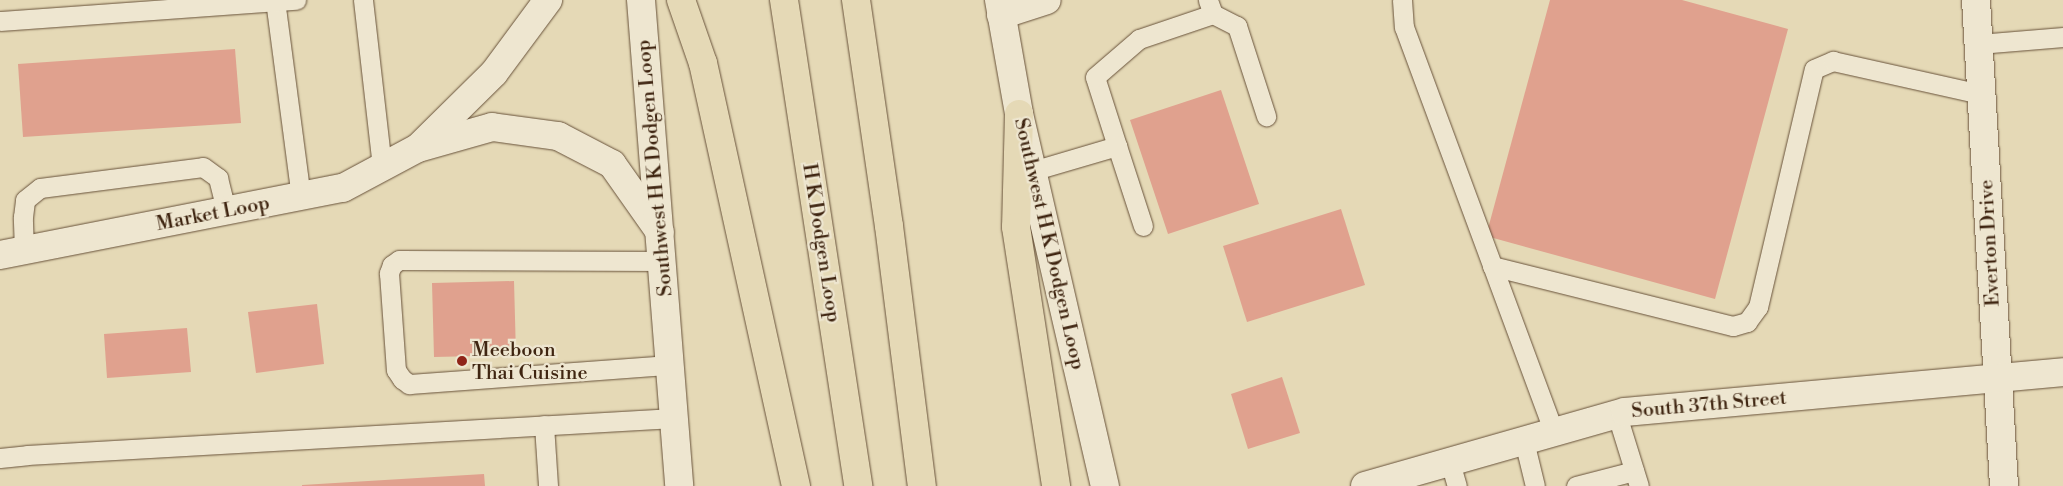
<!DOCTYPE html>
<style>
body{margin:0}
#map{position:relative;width:2063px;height:486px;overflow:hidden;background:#e5d9b6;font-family:"Libre Bodoni",serif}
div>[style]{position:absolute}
.building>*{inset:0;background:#e0a18e}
.roads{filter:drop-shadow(0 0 1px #68523a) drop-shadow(0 0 1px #68523a)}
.service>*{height:19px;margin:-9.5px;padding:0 9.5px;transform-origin:9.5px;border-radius:9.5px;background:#eee6d0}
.minor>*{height:28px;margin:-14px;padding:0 14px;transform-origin:14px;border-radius:14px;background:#eee6d0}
.tertiary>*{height:28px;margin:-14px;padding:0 14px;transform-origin:14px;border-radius:14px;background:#eee6d0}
.secondary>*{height:28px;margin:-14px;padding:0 14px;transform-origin:14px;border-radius:14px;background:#eee6d0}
.motorway>*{height:28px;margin:-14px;padding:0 14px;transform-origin:14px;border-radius:14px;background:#e5d9b6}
.dots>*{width:14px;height:14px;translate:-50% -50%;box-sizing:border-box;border:2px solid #eee6d0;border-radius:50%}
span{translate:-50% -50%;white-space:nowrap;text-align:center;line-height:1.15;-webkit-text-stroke:4.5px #eee6d0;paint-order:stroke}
.street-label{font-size:20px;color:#3f2511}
.poi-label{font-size:20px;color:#3f2511}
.left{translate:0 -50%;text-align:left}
</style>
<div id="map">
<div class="building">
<div style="clip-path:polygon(1550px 0,1682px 0,1788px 29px,1715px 299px,1486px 236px)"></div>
<div style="clip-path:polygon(235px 49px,241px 123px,23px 137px,18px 64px)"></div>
<div style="clip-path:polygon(1221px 90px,1259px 204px,1168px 234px,1130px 120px)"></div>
<div style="clip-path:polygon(1341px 209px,1365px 285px,1247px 322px,1223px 246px)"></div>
<div style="clip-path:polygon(514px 281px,516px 355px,434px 357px,432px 283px)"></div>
<div style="clip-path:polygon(317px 304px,324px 364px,256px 373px,248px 312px)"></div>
<div style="clip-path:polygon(187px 328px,191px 372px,107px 378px,104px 334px)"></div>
<div style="clip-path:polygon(1282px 377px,1300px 433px,1248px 449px,1231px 394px)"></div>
<div style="clip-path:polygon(484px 474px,485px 486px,302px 486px,302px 485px)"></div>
</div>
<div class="roads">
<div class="service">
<div style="left:275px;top:0;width:199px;rotate:82.5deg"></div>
<div style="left:363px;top:0;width:168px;rotate:83.5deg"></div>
<div style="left:1402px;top:0;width:27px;rotate:86deg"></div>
<div style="left:1404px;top:27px;width:433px;rotate:69.7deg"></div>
<div style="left:1213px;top:14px;width:27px;rotate:27deg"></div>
<div style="left:1237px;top:26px;width:95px;rotate:72.1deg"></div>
<div style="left:0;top:21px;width:297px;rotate:-4.1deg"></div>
<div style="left:1979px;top:44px;width:84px;rotate:-4.8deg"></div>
<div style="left:1117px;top:146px;width:72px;rotate:-107.7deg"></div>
<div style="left:1095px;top:77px;width:58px;rotate:-40.8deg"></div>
<div style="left:1139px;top:39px;width:78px;rotate:-18.7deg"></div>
<div style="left:1213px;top:14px;width:15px;rotate:-110deg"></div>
<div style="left:1032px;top:171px;width:89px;rotate:-16.4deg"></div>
<div style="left:1117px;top:146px;width:84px;rotate:72deg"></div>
<div style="left:24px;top:251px;width:34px;rotate:-92deg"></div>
<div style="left:23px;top:217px;width:17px;rotate:-83deg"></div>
<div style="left:25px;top:200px;width:19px;rotate:-39deg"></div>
<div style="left:40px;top:188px;width:164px;rotate:-7.3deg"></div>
<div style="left:203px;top:167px;width:19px;rotate:36deg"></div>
<div style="left:218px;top:178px;width:34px;rotate:76deg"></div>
<div style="left:663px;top:261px;width:264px;rotate:-179.8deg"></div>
<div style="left:399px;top:260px;width:9px;rotate:144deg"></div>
<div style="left:392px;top:265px;width:9px;rotate:111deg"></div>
<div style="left:389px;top:273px;width:97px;rotate:85.9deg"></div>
<div style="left:396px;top:370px;width:11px;rotate:56deg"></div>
<div style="left:402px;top:379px;width:9px;rotate:36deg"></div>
<div style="left:409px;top:384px;width:262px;rotate:-4.2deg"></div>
<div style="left:1492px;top:266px;width:248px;rotate:14deg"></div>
<div style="left:1733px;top:326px;width:15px;rotate:-16deg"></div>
<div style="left:1747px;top:322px;width:19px;rotate:-54deg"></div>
<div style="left:1758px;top:307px;width:244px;rotate:-76.8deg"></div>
<div style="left:1814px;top:69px;width:21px;rotate:-23deg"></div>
<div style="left:1833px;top:61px;width:152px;rotate:12.6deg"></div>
<div style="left:1617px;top:415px;width:74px;rotate:72.8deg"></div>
<div style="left:544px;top:425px;width:61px;rotate:86.2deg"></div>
<div style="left:1524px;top:441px;width:46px;rotate:76.3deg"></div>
<div style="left:0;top:458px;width:27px;rotate:-6deg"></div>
<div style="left:27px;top:455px;width:648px;rotate:-3.27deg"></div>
<div style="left:1450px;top:462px;width:25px;rotate:74deg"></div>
<div style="left:1576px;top:486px;width:60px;rotate:-14.5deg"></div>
</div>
<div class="minor">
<div style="left:1976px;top:0;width:487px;rotate:86.7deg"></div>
<div style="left:1001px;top:15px;width:48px;rotate:-18.1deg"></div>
<div style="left:1365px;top:486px;width:270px;rotate:-15.9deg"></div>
<div style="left:1625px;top:412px;width:440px;rotate:-5.2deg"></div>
</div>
<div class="tertiary">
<div style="left:419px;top:147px;width:105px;rotate:-44.6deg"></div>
<div style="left:494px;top:73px;width:91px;rotate:-53.5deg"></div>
<div style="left:0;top:255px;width:349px;rotate:-11.1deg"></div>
<div style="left:343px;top:188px;width:85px;rotate:-28.1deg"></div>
<div style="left:418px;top:148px;width:77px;rotate:-15.8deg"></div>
<div style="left:492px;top:127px;width:67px;rotate:7.8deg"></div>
<div style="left:558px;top:136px;width:61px;rotate:27.4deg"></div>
<div style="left:612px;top:164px;width:83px;rotate:54.8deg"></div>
</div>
<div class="secondary">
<div style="left:641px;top:0;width:487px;rotate:85.5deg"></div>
<div style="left:999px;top:0;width:116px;rotate:80deg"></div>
<div style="left:1019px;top:114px;width:382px;rotate:77deg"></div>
</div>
<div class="motorway">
<div style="left:681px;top:0;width:67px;rotate:70.8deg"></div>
<div style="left:703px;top:63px;width:433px;rotate:77.6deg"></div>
<div style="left:784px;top:0;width:492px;rotate:81.3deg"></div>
<div style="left:856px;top:0;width:228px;rotate:81.7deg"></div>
<div style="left:889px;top:226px;width:262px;rotate:82.8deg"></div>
<div style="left:1019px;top:114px;width:113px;rotate:91.5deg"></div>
<div style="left:1016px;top:227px;width:262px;rotate:81.2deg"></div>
</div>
</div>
<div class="dots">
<div style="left:462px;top:361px;background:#8f2418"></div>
</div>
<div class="street-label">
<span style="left:655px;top:168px;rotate:-95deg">Southwest H K Dodgen Loop</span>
<span style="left:213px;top:214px;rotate:-11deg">Market Loop</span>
<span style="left:821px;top:243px;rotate:81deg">H K Dodgen Loop</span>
<span style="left:1990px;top:243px;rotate:-93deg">Everton Drive</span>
<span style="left:1049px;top:244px;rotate:77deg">Southwest H K Dodgen Loop</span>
<span style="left:1709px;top:405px;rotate:-5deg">South 37th Street</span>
</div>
<div class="poi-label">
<span class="left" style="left:472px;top:362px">Meeboon<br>Thai Cuisine</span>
</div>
</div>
